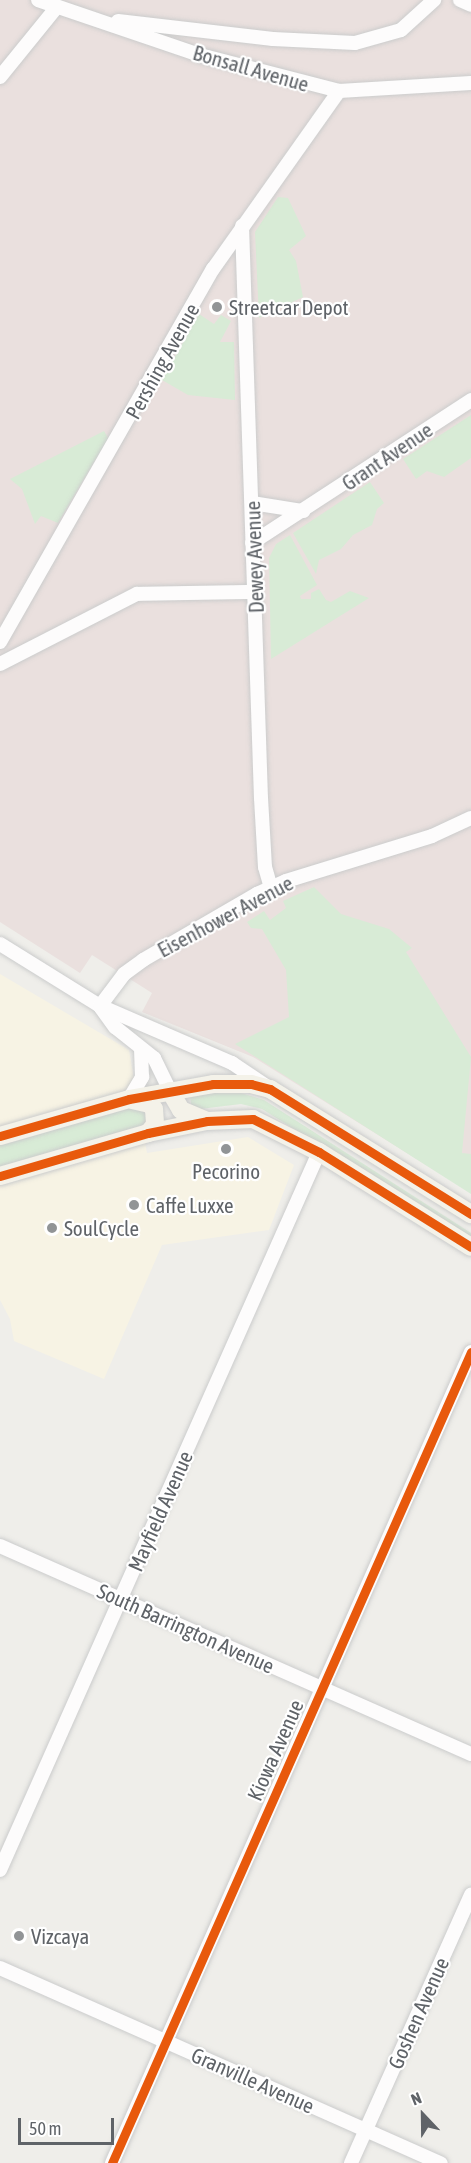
<!DOCTYPE html>
<style>
body{margin:0}
#map{position:relative;width:471px;height:2163px;overflow:hidden;background:#efeeea;font-family:"Asap Condensed",sans-serif}
div>[style]{position:absolute}
.commercial>*{inset:0;background:#f7f3e4}
.medical>*{inset:0;background:#eae0de}
.green>*{inset:0;background:#d8ebd6}
.roads{filter:drop-shadow(0 0 2px #cbcccc) drop-shadow(0 0 2px #cbcccc)}
.minor>*{height:14px;margin:-7px;padding:0 7px;transform-origin:7px;border-radius:7px;background:#fdfcfc}
.major>*{height:18px;margin:-9px;padding:0 9px;transform-origin:9px;border-radius:9px;background:#f4f2e9}
.cycleway>*{height:9px;margin:-4.5px;padding:0 4.5px;transform-origin:4.5px;border-radius:4.5px;background:#e8590c}
.dots>*{width:16px;height:16px;translate:-50% -50%;box-sizing:border-box;border:3px solid #fff;border-radius:50%}
span{translate:-50% -50%;white-space:nowrap;text-align:center;line-height:1.15;-webkit-text-stroke:4.5px #fff;paint-order:stroke}
.street-label{font-size:21px;color:#5f6368}
.poi-label{font-size:21px;color:#5f6368}
.left{translate:0 -50%;text-align:left}
.north{position:absolute;left:393px;top:2085px;width:60px;height:60px;-webkit-text-stroke:4px #fff;paint-order:stroke;rotate:338deg;font-size:16px;font-weight:700;line-height:24px;text-align:center;color:#5f6368}
.north::after{content:'';display:block;margin:auto;width:21px;height:27px;background:#5f6368;clip-path:polygon(50% 0,100% 100%,50% 72%,0 100%)}
.scale{position:absolute;left:18px;top:2118px;width:96px;height:27px;box-sizing:border-box;border:3px solid #5f6368;border-top:0;padding-left:8px;font-size:18px;line-height:21px;white-space:nowrap;color:#5f6368;-webkit-text-stroke:4px #fff;paint-order:stroke}
</style>
<div id="map">
<div class="commercial">
<div style="clip-path:polygon(0 974px,129px 1050px,147px 1153px,248px 1137px,294px 1165px,269px 1230px,162px 1245px,104px 1379px,14px 1341px,10px 1319px,0 1300px)"></div>
</div>
<div class="medical">
<div style="clip-path:polygon(0 0,471px 0,471px 1193px,253px 1057px,142px 1012px,152px 993px,92px 955px,80px 973px,0 922px)"></div>
</div>
<div class="green">
<div style="clip-path:polygon(278px 197px,288px 198px,306px 236px,289px 250px,296px 261px,303px 297px,259px 318px,255px 232px)"></div>
<div style="clip-path:polygon(199px 314px,214px 324px,221px 315px,231px 321px,220px 342px,234px 342px,235px 400px,188px 395px,162px 380px)"></div>
<div style="clip-path:polygon(471px 415px,471px 458px,444px 477px,427px 471px,416px 479px,403px 459px)"></div>
<div style="clip-path:polygon(104px 431px,108px 438px,58px 523px,41px 516px,35px 524px,22px 489px,10px 479px)"></div>
<div style="clip-path:polygon(370px 482px,384px 503px,377px 509px,372px 525px,353px 535px,341px 549px,319px 560px,316px 574px,293px 533px)"></div>
<div style="clip-path:polygon(290px 535px,317px 585px,300px 596px,301px 599px,311px 599px,311px 593px,319px 589px,326px 600px,331px 602px,350px 591px,369px 598px,271px 659px,269px 558px,276px 544px)"></div>
<div style="clip-path:polygon(314px 887px,341px 914px,389px 929px,412px 948px,406px 952px,471px 1057px,462px 1153px,471px 1154px,471px 1194px,235px 1044px,289px 1017px,286px 970px,262px 929px,251px 928px,247px 922px,264px 911px,270px 920px,286px 908px,283px 901px)"></div>
<div style="clip-path:polygon(234px 1091px,264px 1100px,471px 1233px,471px 1240px,262px 1109px,241px 1104px,192px 1110px,190px 1096px)"></div>
<div style="clip-path:polygon(138px 1105px,146px 1108px,150px 1125px,0 1168px,0 1145px)"></div>
</div>
<div class="roads">
<div class="minor">
<div style="left:38px;top:0;width:171px;rotate:18.8deg"></div>
<div style="left:200px;top:55px;width:144px;rotate:14.5deg"></div>
<div style="left:339px;top:91px;width:132px;rotate:-3.5deg"></div>
<div style="left:460px;top:0;width:12px;rotate:24deg"></div>
<div style="left:118px;top:21px;width:156px;rotate:6.6deg"></div>
<div style="left:273px;top:39px;width:82px;rotate:2.8deg"></div>
<div style="left:355px;top:43px;width:48px;rotate:-15.8deg"></div>
<div style="left:401px;top:30px;width:45px;rotate:-42.3deg"></div>
<div style="left:0;top:77px;width:89px;rotate:-50.9deg"></div>
<div style="left:242px;top:226px;width:572px;rotate:88.1deg"></div>
<div style="left:261px;top:798px;width:69px;rotate:86.7deg"></div>
<div style="left:265px;top:867px;width:22px;rotate:74deg"></div>
<div style="left:252px;top:503px;width:52px;rotate:8.9deg"></div>
<div style="left:252px;top:543px;width:262px;rotate:-33.1deg"></div>
<div style="left:0;top:642px;width:430px;rotate:-60.3deg"></div>
<div style="left:213px;top:269px;width:218px;rotate:-54.7deg"></div>
<div style="left:0;top:664px;width:154px;rotate:-27.1deg"></div>
<div style="left:137px;top:594px;width:117px;rotate:-1deg"></div>
<div style="left:0;top:944px;width:118px;rotate:31.8deg"></div>
<div style="left:100px;top:1006px;width:144px;rotate:23.4deg"></div>
<div style="left:232px;top:1063px;width:40px;rotate:34deg"></div>
<div style="left:100px;top:1006px;width:40px;rotate:-53deg"></div>
<div style="left:124px;top:974px;width:24px;rotate:-36deg"></div>
<div style="left:143px;top:960px;width:132px;rotate:-30.1deg"></div>
<div style="left:257px;top:894px;width:32px;rotate:-24deg"></div>
<div style="left:286px;top:881px;width:153px;rotate:-17.1deg"></div>
<div style="left:432px;top:836px;width:43px;rotate:-24.8deg"></div>
<div style="left:101px;top:1008px;width:24px;rotate:54deg"></div>
<div style="left:115px;top:1027px;width:50px;rotate:38.5deg"></div>
<div style="left:154px;top:1058px;width:37px;rotate:64deg"></div>
<div style="left:129px;top:1099px;width:26px;rotate:-59deg"></div>
<div style="left:142px;top:1077px;width:28px;rotate:-92deg"></div>
<div style="left:0;top:1546px;width:515px;rotate:23.83deg"></div>
<div style="left:0;top:1870px;width:786px;rotate:-66.04deg"></div>
<div style="left:0;top:1968px;width:482px;rotate:23.9deg"></div>
<div style="left:112px;top:2163px;width:887px;rotate:-66.12deg"></div>
<div style="left:351px;top:2163px;width:294px;rotate:-65.9deg"></div>
</div>
<div class="major">
<div style="left:170px;top:1091px;width:22px;rotate:60deg"></div>
<div style="left:181px;top:1110px;width:26px;rotate:23deg"></div>
<div style="left:132px;top:1100px;width:18px;rotate:13deg"></div>
<div style="left:150px;top:1104px;width:6px;rotate:51deg"></div>
<div style="left:154px;top:1109px;width:16px;rotate:86deg"></div>
<div style="left:155px;top:1125px;width:11px;rotate:131deg"></div>
<div style="left:0;top:1136px;width:134px;rotate:-16deg"></div>
<div style="left:129px;top:1099px;width:85px;rotate:-10.1deg"></div>
<div style="left:213px;top:1084px;width:38px"></div>
<div style="left:251px;top:1084px;width:20px;rotate:15deg"></div>
<div style="left:270px;top:1089px;width:237px;rotate:31.9deg"></div>
<div style="left:0;top:1176px;width:154px;rotate:-16.2deg"></div>
<div style="left:148px;top:1133px;width:60px;rotate:-11.5deg"></div>
<div style="left:207px;top:1121px;width:46px;rotate:-2.5deg"></div>
<div style="left:253px;top:1119px;width:74px;rotate:26.6deg"></div>
<div style="left:319px;top:1152px;width:179px;rotate:32deg"></div>
</div>
</div>
<div class="cycleway">
<div style="left:0;top:1136px;width:134px;rotate:-16deg"></div>
<div style="left:129px;top:1099px;width:85px;rotate:-10.1deg"></div>
<div style="left:213px;top:1084px;width:38px"></div>
<div style="left:251px;top:1084px;width:20px;rotate:15deg"></div>
<div style="left:270px;top:1089px;width:237px;rotate:31.9deg"></div>
<div style="left:0;top:1176px;width:154px;rotate:-16.2deg"></div>
<div style="left:148px;top:1133px;width:60px;rotate:-11.5deg"></div>
<div style="left:207px;top:1121px;width:46px;rotate:-2.5deg"></div>
<div style="left:253px;top:1119px;width:74px;rotate:26.6deg"></div>
<div style="left:319px;top:1152px;width:179px;rotate:32deg"></div>
<div style="left:112px;top:2163px;width:887px;rotate:-66.12deg"></div>
</div>
<div class="dots">
<div style="left:217px;top:307px;background:#919496"></div>
<div style="left:226px;top:1149px;background:#919496"></div>
<div style="left:134px;top:1205px;background:#919496"></div>
<div style="left:52px;top:1228px;background:#919496"></div>
<div style="left:19px;top:1936px;background:#919496"></div>
</div>
<div class="street-label">
<span style="left:251px;top:68px;rotate:16deg">Bonsall Avenue</span>
<span style="left:162px;top:361px;rotate:-61deg">Pershing Avenue</span>
<span style="left:387px;top:456px;rotate:-34deg">Grant Avenue</span>
<span style="left:254px;top:557px;rotate:-92deg">Dewey Avenue</span>
<span style="left:225px;top:916px;rotate:-28deg">Eisenhower Avenue</span>
<span style="left:160px;top:1511px;rotate:-66deg">Mayfield Avenue</span>
<span style="left:186px;top:1628px;rotate:24deg">South Barrington Avenue</span>
<span style="left:275px;top:1750px;rotate:-66deg">Kiowa Avenue</span>
<span style="left:418px;top:2013px;rotate:-66deg">Goshen Avenue</span>
<span style="left:253px;top:2080px;rotate:24deg">Granville Avenue</span>
</div>
<div class="poi-label">
<span class="left" style="left:229px;top:307px">Streetcar Depot</span>
<span style="left:226px;top:1171px">Pecorino</span>
<span class="left" style="left:146px;top:1205px">Caffe Luxxe</span>
<span class="left" style="left:64px;top:1228px">SoulCycle</span>
<span class="left" style="left:31px;top:1936px">Vizcaya</span>
</div>
<div class="north">N</div>
<div class="scale">50 m</div>
</div>
